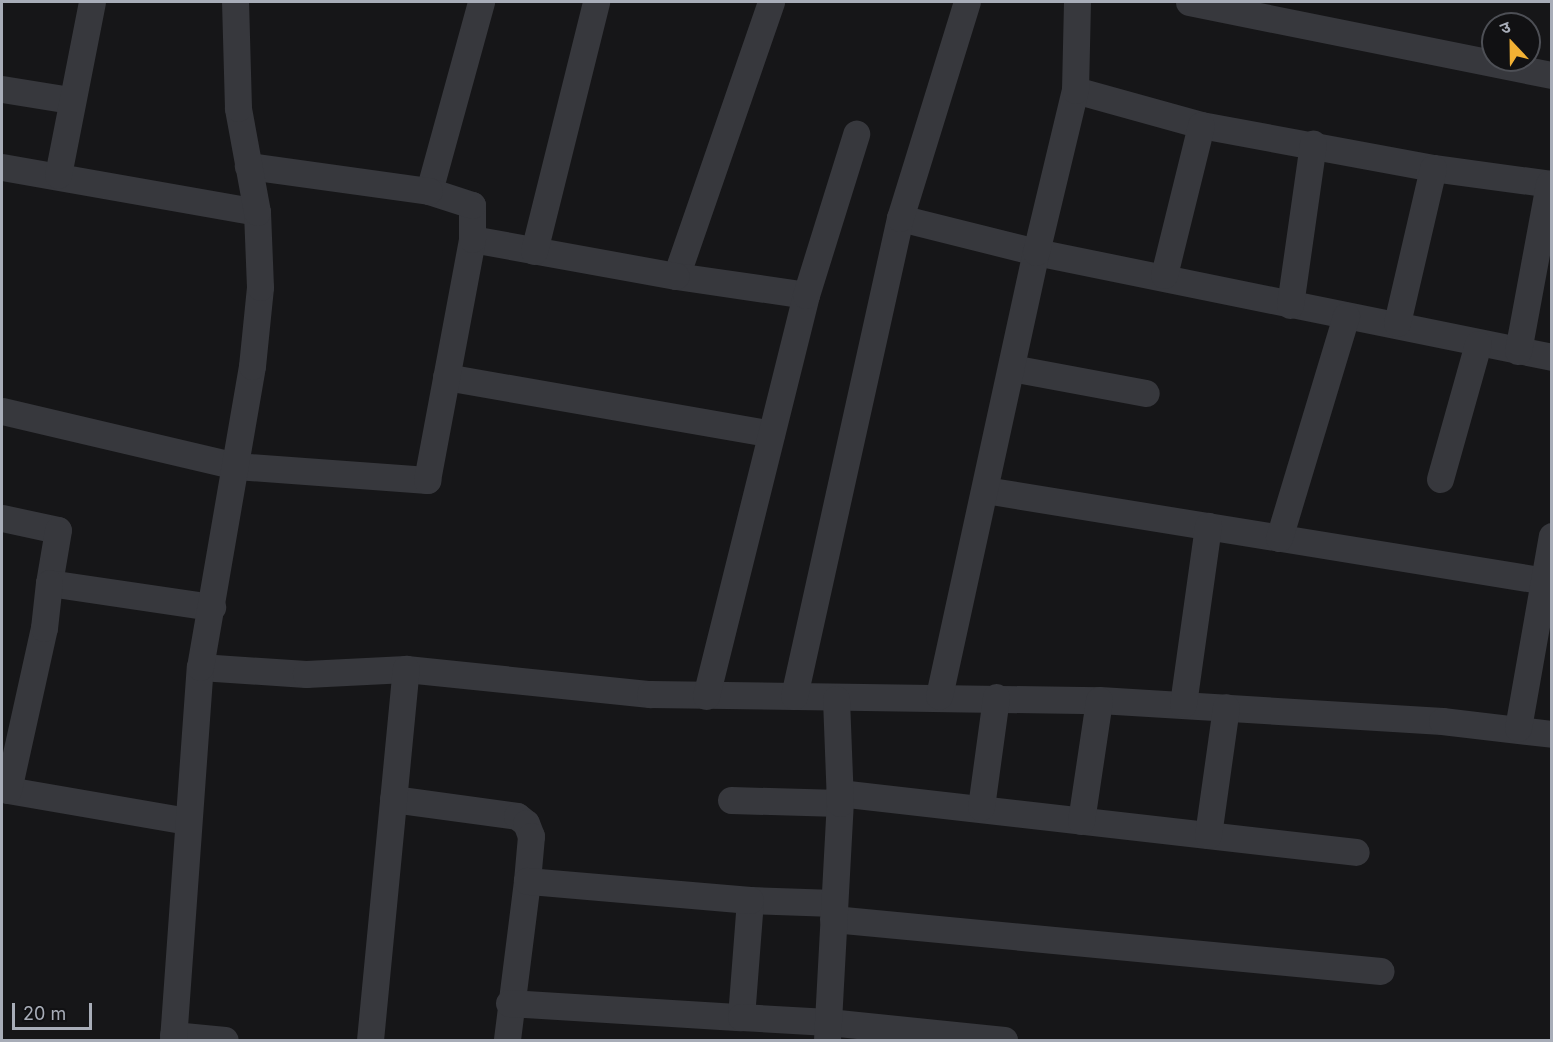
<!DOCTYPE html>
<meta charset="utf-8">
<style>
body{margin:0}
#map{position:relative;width:1553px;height:1042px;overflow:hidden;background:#161618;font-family:Inter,"Noto Sans Devanagari",sans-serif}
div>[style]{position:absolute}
.minor>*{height:27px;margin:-13.5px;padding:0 13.5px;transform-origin:13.5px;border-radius:13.5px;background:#37383d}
span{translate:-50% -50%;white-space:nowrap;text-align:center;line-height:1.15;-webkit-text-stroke:5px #111113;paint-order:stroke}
.frame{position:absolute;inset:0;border:3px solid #a8adb8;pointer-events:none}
.north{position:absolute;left:1481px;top:12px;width:60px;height:60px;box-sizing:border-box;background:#111113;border:2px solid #4d4f55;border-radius:50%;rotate:338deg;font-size:16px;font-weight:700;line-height:24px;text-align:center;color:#a8adb8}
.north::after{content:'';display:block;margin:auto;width:21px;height:27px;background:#f2b134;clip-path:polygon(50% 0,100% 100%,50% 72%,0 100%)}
.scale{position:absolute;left:12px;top:1003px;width:80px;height:27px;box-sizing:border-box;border:3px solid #a8adb8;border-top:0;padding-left:8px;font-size:18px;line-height:21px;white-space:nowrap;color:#a8adb8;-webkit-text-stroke:4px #111113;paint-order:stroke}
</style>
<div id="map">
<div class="minor">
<div style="left:771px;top:2px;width:290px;rotate:109.1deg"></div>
<div style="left:676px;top:276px;width:131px;rotate:8.3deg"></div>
<div style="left:1189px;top:2px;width:370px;rotate:11.4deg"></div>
<div style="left:2px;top:89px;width:69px;rotate:9.2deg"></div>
<div style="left:1075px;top:90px;width:131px;rotate:15.5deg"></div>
<div style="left:1201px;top:125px;width:236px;rotate:10.5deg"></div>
<div style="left:1433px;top:168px;width:120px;rotate:7.7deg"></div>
<div style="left:2px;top:167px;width:259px;rotate:10deg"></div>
<div style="left:58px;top:175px;width:176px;rotate:-78.9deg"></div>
<div style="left:429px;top:191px;width:196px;rotate:-74.6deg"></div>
<div style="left:900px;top:218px;width:140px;rotate:14deg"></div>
<div style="left:1036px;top:252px;width:527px;rotate:11.5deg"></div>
<div style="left:472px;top:239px;width:207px;rotate:10.3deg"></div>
<div style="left:534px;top:251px;width:257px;rotate:-76deg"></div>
<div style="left:1164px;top:275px;width:154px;rotate:-76.1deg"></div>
<div style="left:1290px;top:305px;width:163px;rotate:-81.9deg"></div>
<div style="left:1397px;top:323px;width:159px;rotate:-76.9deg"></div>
<div style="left:1518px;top:351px;width:170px;rotate:-79.5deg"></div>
<div style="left:1012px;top:368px;width:136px;rotate:10.6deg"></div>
<div style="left:446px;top:377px;width:330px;rotate:9.9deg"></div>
<div style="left:2px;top:411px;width:240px;rotate:13.2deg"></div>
<div style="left:236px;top:466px;width:192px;rotate:4.2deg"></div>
<div style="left:427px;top:480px;width:245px;rotate:-79.4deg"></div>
<div style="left:472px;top:239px;width:34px;rotate:-90deg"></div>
<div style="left:472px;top:205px;width:45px;rotate:-162deg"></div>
<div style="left:429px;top:191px;width:183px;rotate:-172.1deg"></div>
<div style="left:1440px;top:479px;width:140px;rotate:-74.3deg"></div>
<div style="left:985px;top:490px;width:574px;rotate:9.22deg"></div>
<div style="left:2px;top:518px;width:57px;rotate:12.1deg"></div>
<div style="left:58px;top:530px;width:54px;rotate:99.6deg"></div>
<div style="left:49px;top:583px;width:165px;rotate:8.4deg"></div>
<div style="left:1279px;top:538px;width:232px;rotate:-73.2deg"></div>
<div style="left:200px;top:667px;width:106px;rotate:3.8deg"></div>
<div style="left:306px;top:674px;width:100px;rotate:-2.9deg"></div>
<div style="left:406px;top:669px;width:245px;rotate:5.9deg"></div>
<div style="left:650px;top:694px;width:449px;rotate:0.8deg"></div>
<div style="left:1099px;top:700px;width:344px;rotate:3.5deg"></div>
<div style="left:1442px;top:721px;width:111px;rotate:6.7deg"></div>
<div style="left:706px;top:696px;width:413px;rotate:-76deg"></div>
<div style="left:806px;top:295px;width:169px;rotate:-72.7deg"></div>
<div style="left:794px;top:696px;width:490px;rotate:-77.5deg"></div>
<div style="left:900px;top:218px;width:226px;rotate:-72.8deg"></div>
<div style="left:939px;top:696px;width:454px;rotate:-77.7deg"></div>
<div style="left:1036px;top:252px;width:167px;rotate:-76.5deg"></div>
<div style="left:1075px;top:90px;width:88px;rotate:-88.7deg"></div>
<div style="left:1183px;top:704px;width:180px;rotate:-82deg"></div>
<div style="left:1518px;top:728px;width:195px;rotate:-80deg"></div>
<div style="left:2px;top:789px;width:188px;rotate:9.8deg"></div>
<div style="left:8px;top:790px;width:166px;rotate:-77.5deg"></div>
<div style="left:44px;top:628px;width:45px;rotate:-83.7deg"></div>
<div style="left:839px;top:793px;width:520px;rotate:6.51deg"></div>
<div style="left:393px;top:799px;width:125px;rotate:7.8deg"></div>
<div style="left:517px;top:816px;width:11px;rotate:38deg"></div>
<div style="left:526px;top:823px;width:14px;rotate:69deg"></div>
<div style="left:531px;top:836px;width:45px;rotate:95.1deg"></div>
<div style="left:527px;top:881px;width:160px;rotate:97.2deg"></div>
<div style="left:731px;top:800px;width:109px;rotate:1.6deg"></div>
<div style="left:981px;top:807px;width:111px;rotate:-82.2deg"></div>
<div style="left:1081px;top:821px;width:122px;rotate:-81.5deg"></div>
<div style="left:1208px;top:835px;width:129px;rotate:-82deg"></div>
<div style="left:750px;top:900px;width:84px;rotate:2deg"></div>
<div style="left:833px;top:919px;width:550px;rotate:5.42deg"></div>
<div style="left:509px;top:1003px;width:232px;rotate:3.5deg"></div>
<div style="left:741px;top:1017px;width:117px;rotate:-85.6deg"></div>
<div style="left:750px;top:900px;width:224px;rotate:-175.1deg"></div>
<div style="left:741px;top:1017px;width:87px;rotate:3.3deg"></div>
<div style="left:828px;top:1022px;width:177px;rotate:5.8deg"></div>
<div style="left:173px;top:1035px;width:52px;rotate:5.5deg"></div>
<div style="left:173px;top:1040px;width:374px;rotate:-85.9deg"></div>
<div style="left:200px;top:667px;width:305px;rotate:-80.2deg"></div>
<div style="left:252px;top:366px;width:79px;rotate:-84.2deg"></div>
<div style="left:260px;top:287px;width:75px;rotate:-92.3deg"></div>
<div style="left:257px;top:212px;width:106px;rotate:-100.4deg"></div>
<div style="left:238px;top:108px;width:106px;rotate:-91.6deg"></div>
<div style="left:370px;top:1040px;width:373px;rotate:-84.5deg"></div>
<div style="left:827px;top:1040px;width:237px;rotate:-86.9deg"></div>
<div style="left:840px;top:803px;width:104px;rotate:-92.2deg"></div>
</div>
<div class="frame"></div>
<div class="north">उ</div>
<div class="scale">20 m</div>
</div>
